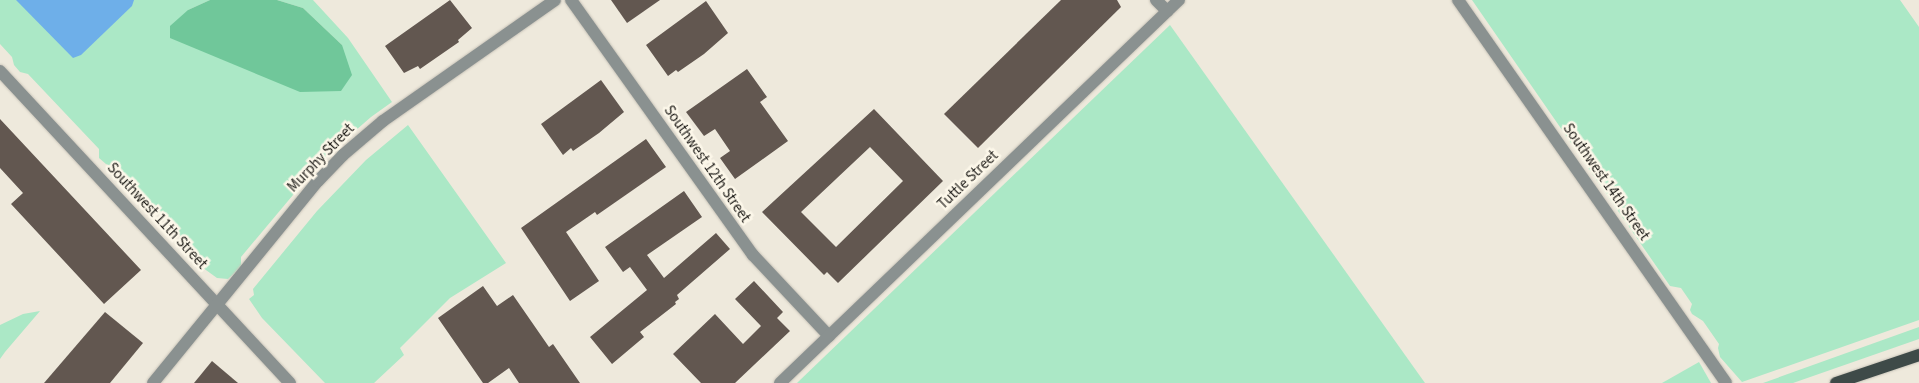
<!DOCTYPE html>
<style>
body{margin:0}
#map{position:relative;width:1919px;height:383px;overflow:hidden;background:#eee9dc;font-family:"Source Sans 3",sans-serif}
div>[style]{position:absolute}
.green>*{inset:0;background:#abe8c6}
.forest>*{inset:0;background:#70c79a}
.water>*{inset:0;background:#6eafe9}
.building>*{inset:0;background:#625750}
.roads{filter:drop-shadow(0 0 1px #c9c4b9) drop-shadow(0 0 1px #c9c4b9)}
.street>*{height:12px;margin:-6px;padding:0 6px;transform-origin:6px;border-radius:6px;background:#8a9190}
.primary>*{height:12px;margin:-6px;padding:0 6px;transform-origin:6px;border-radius:6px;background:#3e4a48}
span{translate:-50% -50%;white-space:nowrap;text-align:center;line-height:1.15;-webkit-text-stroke:5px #fcf7e9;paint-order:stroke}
.street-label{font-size:15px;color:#1e1c18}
</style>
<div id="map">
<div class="green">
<div style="clip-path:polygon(0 0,210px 0,188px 10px,342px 45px,303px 8px,277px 0,313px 0,348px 38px,392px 102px,371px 117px,324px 158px,241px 257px,241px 267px,228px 279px,217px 278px,199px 265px,192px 248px,114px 167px,106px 164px,99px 158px,99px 149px,28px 74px,20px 72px,14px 65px,12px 57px,0 44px)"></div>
<div style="clip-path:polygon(1472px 0,1900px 0,1919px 27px,1919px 320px,1742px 382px,1720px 357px,1718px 348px,1719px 344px,1703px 321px,1692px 314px,1690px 310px,1692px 304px,1681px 288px,1670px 286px)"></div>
<div style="clip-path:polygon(1170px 25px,1425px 383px,797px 383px,798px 382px)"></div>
<div style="clip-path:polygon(408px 125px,506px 263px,450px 298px,400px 348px,404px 355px,374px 383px,325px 383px,262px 318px,249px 299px,254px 295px,253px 289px,317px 211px,366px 160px)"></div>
<div style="clip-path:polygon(40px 311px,5px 352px,0 359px,0 325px,23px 314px)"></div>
<div style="clip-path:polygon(1919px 327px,1919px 339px,1793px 383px,1763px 383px)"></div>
<div style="clip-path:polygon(1699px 362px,1711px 383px,1662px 383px)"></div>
</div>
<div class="forest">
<div style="clip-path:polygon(210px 0,277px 0,303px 8px,342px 45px,352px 75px,341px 91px,300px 92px,170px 38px,170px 26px,188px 10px)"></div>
</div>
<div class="water">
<div style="clip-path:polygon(16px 0,134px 0,132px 6px,81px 55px,73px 58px)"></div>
</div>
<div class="building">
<div style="clip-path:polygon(450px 0,472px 28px,458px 40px,459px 42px,420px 69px,418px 66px,404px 73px,385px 46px)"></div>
<div style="clip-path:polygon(611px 0,660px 0,627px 23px)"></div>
<div style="clip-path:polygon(1061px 0,1117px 0,1121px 7px,978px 148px,944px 114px)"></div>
<div style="clip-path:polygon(706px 1px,728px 33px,704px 54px,678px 72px,676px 70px,668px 76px,646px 45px)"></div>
<div style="clip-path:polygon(747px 69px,767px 97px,760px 102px,788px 141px,735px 179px,720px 158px,730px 151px,715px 129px,704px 136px,686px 112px)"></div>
<div style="clip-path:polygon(601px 80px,624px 112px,599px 133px,573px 151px,571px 148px,563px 155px,541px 124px)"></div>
<div style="clip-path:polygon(evenodd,874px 109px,943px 181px,838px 283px,827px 272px,824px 275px,762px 212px,874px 109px,870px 147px,903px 181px,836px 247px,801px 212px,870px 147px)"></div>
<div style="clip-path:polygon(0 119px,141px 270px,104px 304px,11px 204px,23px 193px,0 168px)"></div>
<div style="clip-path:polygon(646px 139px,666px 167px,597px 215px,595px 212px,566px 232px,599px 281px,570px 301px,521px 228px)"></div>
<div style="clip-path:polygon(684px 191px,702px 217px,647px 255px,664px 278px,716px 233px,730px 249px,677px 295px,679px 299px,675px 302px,676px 304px,640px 332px,644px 337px,612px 364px,590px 337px,647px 290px,630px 267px,623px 272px,605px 247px)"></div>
<div style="clip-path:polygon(754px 281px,783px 312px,777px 318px,790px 331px,735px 383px,701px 383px,673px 354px,715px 314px,743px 344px,761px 326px,735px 299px)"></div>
<div style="clip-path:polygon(483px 286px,497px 306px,513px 295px,549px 347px,553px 344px,580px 383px,519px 383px,509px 368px,488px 383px,483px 383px,438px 318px)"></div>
<div style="clip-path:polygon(105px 312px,143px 343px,110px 383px,44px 383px)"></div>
<div style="clip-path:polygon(212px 361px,238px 383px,194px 383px)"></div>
</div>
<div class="roads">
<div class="street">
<div style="left:571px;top:0;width:313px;rotate:54.5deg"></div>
<div style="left:753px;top:255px;width:111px;rotate:46.8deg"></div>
<div style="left:1156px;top:0;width:16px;rotate:45deg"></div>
<div style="left:1458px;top:0;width:467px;rotate:55deg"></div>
<div style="left:0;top:71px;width:426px;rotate:47.1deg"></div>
<div style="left:153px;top:383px;width:261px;rotate:-50.8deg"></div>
<div style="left:318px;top:181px;width:36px;rotate:-46deg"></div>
<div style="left:343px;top:155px;width:52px;rotate:-40.4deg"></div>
<div style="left:383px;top:121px;width:210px;rotate:-35.1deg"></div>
<div style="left:780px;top:383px;width:553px;rotate:-43.83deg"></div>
</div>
<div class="primary">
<div style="left:1836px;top:383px;width:88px;rotate:-18.6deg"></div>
</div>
</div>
<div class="street-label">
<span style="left:321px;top:158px;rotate:-46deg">Murphy Street</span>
<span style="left:707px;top:164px;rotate:55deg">Southwest 12th Street</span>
<span style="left:968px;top:180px;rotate:-44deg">Tuttle Street</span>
<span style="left:1606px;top:182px;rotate:55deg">Southwest 14th Street</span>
<span style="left:157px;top:216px;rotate:47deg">Southwest 11th Street</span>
</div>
</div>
